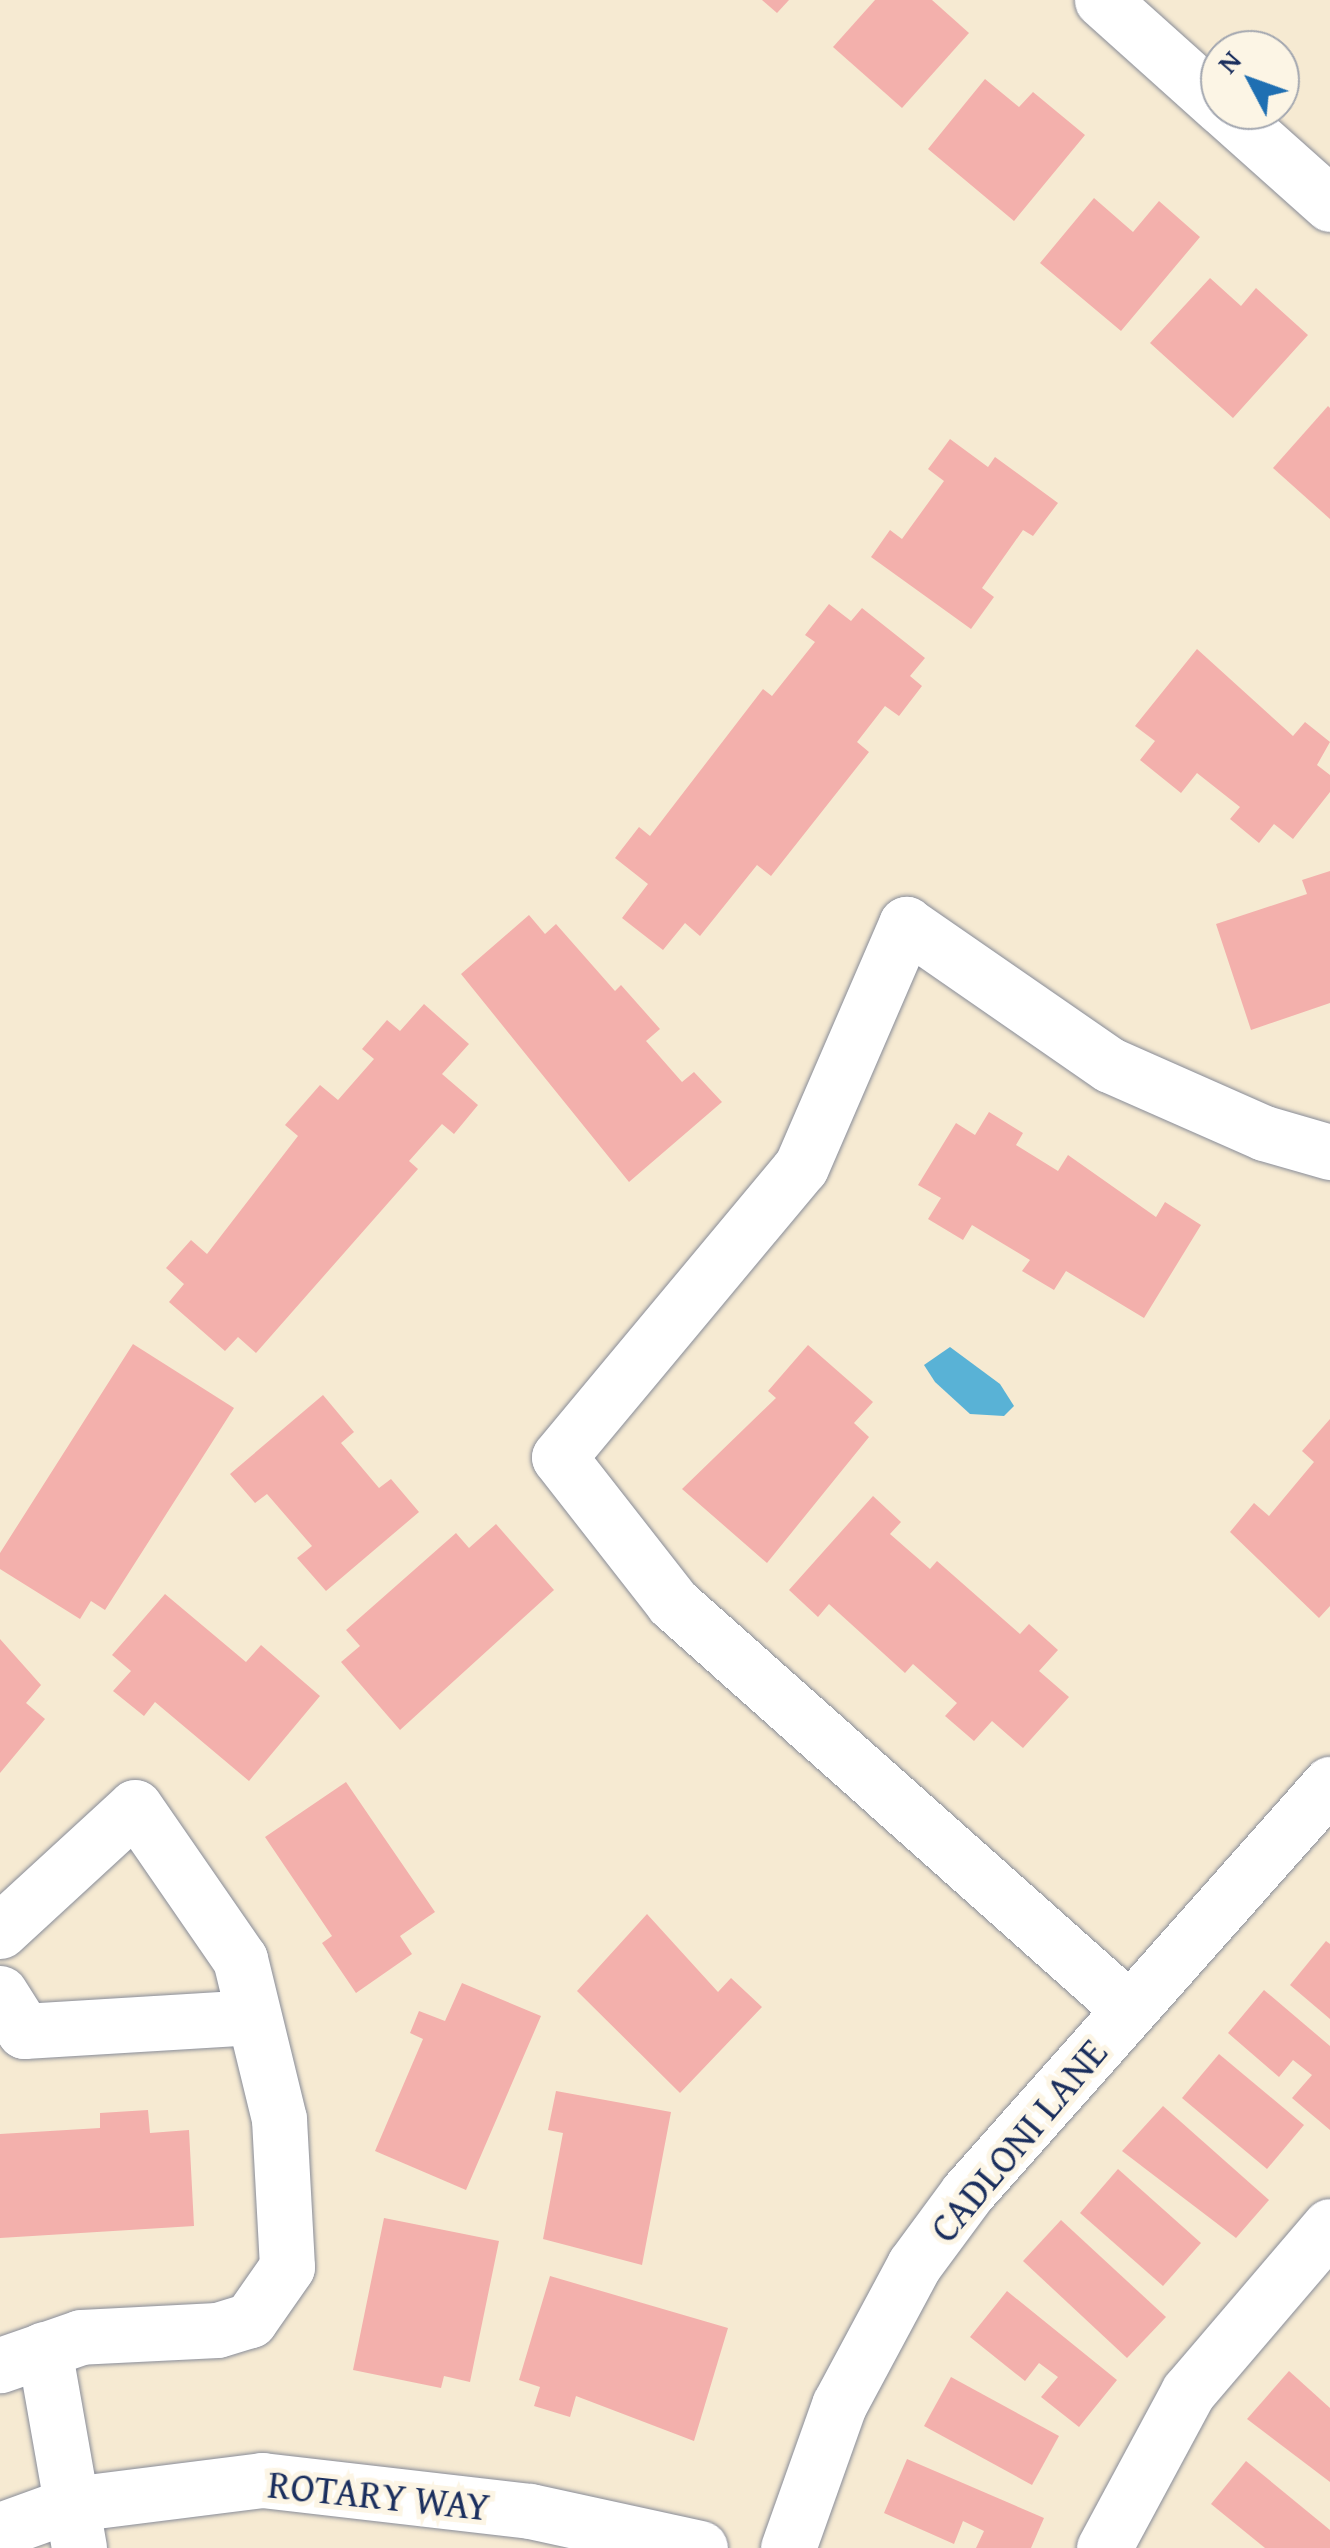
<!DOCTYPE html>
<style>
body{margin:0}
#map{position:relative;width:1330px;height:2548px;overflow:hidden;background:#f6ead2;font-family:"Gentium Book Plus",serif}
div>[style]{position:absolute}
.water>*{inset:0;background:#59b2d6}
.building>*{inset:0;background:#f3b0ac}
.roads{filter:drop-shadow(0 0 2px #888c98) drop-shadow(0 0 2px #888c98)}
.minor>*{height:55px;margin:-27.5px;padding:0 27.5px;transform-origin:27.5px;border-radius:27.5px;background:#fff}
span{translate:-50% -50%;white-space:nowrap;text-align:center;line-height:1.15;-webkit-text-stroke:10px #fcf5e5;paint-order:stroke}
.street-label{font-size:40px;color:#1b2f5e}
.north{position:absolute;left:1200px;top:30px;width:100px;height:100px;box-sizing:border-box;background:#fcf5e5;border:2px solid #a2a6af;border-radius:50%;rotate:311deg;font-size:28px;font-weight:700;line-height:40px;text-align:center;color:#1b2f5e}
.north::after{content:'';display:block;margin:auto;width:35px;height:45px;background:#1f6fb2;clip-path:polygon(50% 0,100% 100%,50% 72%,0 100%)}
</style>
<div id="map">
<div class="water">
<div style="clip-path:polygon(950px 1347px,1000px 1384px,1014px 1406px,1004px 1416px,970px 1414px,935px 1382px,924px 1365px)"></div>
</div>
<div class="building">
<div style="clip-path:polygon(762px 0,789px 0,777px 13px)"></div>
<div style="clip-path:polygon(875px 0,932px 0,969px 33px,902px 108px,833px 47px)"></div>
<div style="clip-path:polygon(985px 79px,1019px 107px,1033px 92px,1085px 135px,1014px 221px,928px 149px)"></div>
<div style="clip-path:polygon(1094px 198px,1133px 232px,1159px 201px,1200px 237px,1121px 331px,1040px 263px)"></div>
<div style="clip-path:polygon(1210px 278px,1241px 306px,1256px 288px,1308px 335px,1233px 418px,1150px 343px)"></div>
<div style="clip-path:polygon(1328px 406px,1330px 408px,1330px 519px,1273px 468px)"></div>
<div style="clip-path:polygon(950px 439px,988px 467px,995px 457px,1058px 503px,1033px 536px,1023px 530px,982px 588px,994px 597px,971px 629px,871px 557px,890px 530px,902px 539px,944px 481px,928px 469px)"></div>
<div style="clip-path:polygon(829px 604px,851px 621px,862px 608px,925px 658px,910px 676px,922px 686px,899px 716px,885px 706px,857px 742px,869px 752px,771px 876px,757px 865px,700px 936px,685px 923px,663px 950px,622px 918px,648px 884px,615px 858px,639px 827px,650px 836px,763px 689px,772px 696px,815px 642px,805px 635px)"></div>
<div style="clip-path:polygon(1197px 649px,1293px 736px,1305px 722px,1330px 742px,1317px 765px,1330px 775px,1330px 792px,1293px 839px,1274px 824px,1259px 843px,1230px 819px,1240px 807px,1197px 773px,1181px 793px,1140px 760px,1155px 741px,1135px 726px)"></div>
<div style="clip-path:polygon(1330px 871px,1330px 1003px,1251px 1030px,1216px 924px,1307px 894px,1302px 880px)"></div>
<div style="clip-path:polygon(529px 915px,545px 934px,556px 924px,615px 991px,621px 985px,660px 1029px,646px 1041px,682px 1082px,694px 1072px,722px 1102px,629px 1182px,461px 974px)"></div>
<div style="clip-path:polygon(424px 1004px,469px 1044px,442px 1074px,478px 1105px,454px 1134px,442px 1124px,409px 1161px,418px 1169px,256px 1353px,238px 1337px,225px 1351px,169px 1302px,184px 1284px,166px 1268px,191px 1240px,207px 1254px,298px 1136px,285px 1125px,320px 1085px,338px 1100px,374px 1059px,362px 1049px,387px 1020px,400px 1031px)"></div>
<div style="clip-path:polygon(989px 1112px,1023px 1133px,1016px 1145px,1058px 1171px,1068px 1155px,1156px 1217px,1165px 1202px,1201px 1225px,1144px 1318px,1066px 1271px,1054px 1290px,1022px 1271px,1030px 1260px,972px 1225px,963px 1240px,928px 1219px,941px 1198px,918px 1185px,956px 1123px,975px 1135px)"></div>
<div style="clip-path:polygon(133px 1344px,234px 1408px,105px 1610px,91px 1601px,80px 1619px,0 1569px,0 1553px)"></div>
<div style="clip-path:polygon(808px 1345px,873px 1402px,854px 1423px,869px 1437px,767px 1563px,682px 1489px,776px 1398px,768px 1391px)"></div>
<div style="clip-path:polygon(323px 1395px,354px 1432px,341px 1443px,379px 1488px,391px 1479px,419px 1512px,326px 1591px,297px 1558px,312px 1546px,267px 1494px,255px 1503px,230px 1474px)"></div>
<div style="clip-path:polygon(1330px 1419px,1330px 1606px,1319px 1618px,1230px 1532px,1254px 1503px,1269px 1516px,1314px 1462px,1302px 1451px)"></div>
<div style="clip-path:polygon(873px 1496px,901px 1522px,890px 1534px,930px 1569px,937px 1561px,1020px 1634px,1029px 1624px,1058px 1650px,1039px 1671px,1069px 1697px,1023px 1748px,992px 1721px,974px 1741px,945px 1716px,957px 1703px,913px 1664px,905px 1673px,829px 1604px,818px 1617px,789px 1590px)"></div>
<div style="clip-path:polygon(496px 1524px,554px 1590px,400px 1730px,341px 1662px,360px 1646px,346px 1630px,456px 1533px,469px 1548px)"></div>
<div style="clip-path:polygon(165px 1594px,246px 1662px,261px 1645px,320px 1696px,249px 1781px,155px 1702px,144px 1716px,113px 1691px,131px 1671px,112px 1655px)"></div>
<div style="clip-path:polygon(0 1639px,41px 1685px,26px 1703px,45px 1719px,0 1773px)"></div>
<div style="clip-path:polygon(346px 1782px,435px 1912px,400px 1936px,412px 1954px,356px 1993px,322px 1943px,332px 1936px,265px 1837px)"></div>
<div style="clip-path:polygon(647px 1914px,718px 1992px,731px 1978px,762px 2007px,680px 2093px,577px 1991px)"></div>
<div style="clip-path:polygon(1326px 1941px,1330px 1944px,1330px 2019px,1290px 1985px)"></div>
<div style="clip-path:polygon(462px 1983px,541px 2016px,466px 2190px,375px 2151px,423px 2039px,410px 2033px,419px 2011px,445px 2021px)"></div>
<div style="clip-path:polygon(1264px 1990px,1330px 2046px,1330px 2130px,1292px 2098px,1312px 2075px,1293px 2060px,1279px 2077px,1228px 2033px)"></div>
<div style="clip-path:polygon(1219px 2054px,1304px 2125px,1267px 2169px,1182px 2098px)"></div>
<div style="clip-path:polygon(556px 2091px,671px 2112px,642px 2265px,543px 2239px,563px 2133px,548px 2130px)"></div>
<div style="clip-path:polygon(1163px 2106px,1269px 2200px,1236px 2238px,1122px 2151px)"></div>
<div style="clip-path:polygon(148px 2110px,150px 2133px,189px 2130px,194px 2226px,0 2238px,0 2134px,100px 2128px,100px 2113px)"></div>
<div style="clip-path:polygon(1118px 2169px,1201px 2243px,1163px 2286px,1080px 2213px)"></div>
<div style="clip-path:polygon(384px 2218px,499px 2241px,470px 2382px,444px 2376px,441px 2388px,353px 2370px)"></div>
<div style="clip-path:polygon(1061px 2220px,1166px 2317px,1127px 2358px,1023px 2261px)"></div>
<div style="clip-path:polygon(550px 2276px,728px 2328px,694px 2441px,576px 2396px,570px 2417px,534px 2406px,540px 2387px,519px 2380px)"></div>
<div style="clip-path:polygon(1007px 2291px,1117px 2380px,1079px 2427px,1041px 2397px,1058px 2377px,1039px 2363px,1025px 2381px,970px 2337px)"></div>
<div style="clip-path:polygon(1289px 2371px,1330px 2408px,1330px 2482px,1247px 2419px)"></div>
<div style="clip-path:polygon(951px 2377px,1059px 2436px,1032px 2485px,924px 2426px)"></div>
<div style="clip-path:polygon(907px 2459px,1044px 2518px,1031px 2548px,976px 2548px,984px 2531px,963px 2521px,954px 2544px,884px 2513px)"></div>
<div style="clip-path:polygon(1246px 2461px,1330px 2530px,1330px 2548px,1265px 2548px,1211px 2504px)"></div>
</div>
<div class="roads">
<div class="minor">
<div style="left:1102px;top:0;width:159px;rotate:41.9deg"></div>
<div style="left:1225px;top:110px;width:141px;rotate:41.8deg"></div>
<div style="left:0;top:1931px;width:183px;rotate:-42.6deg"></div>
<div style="left:135px;top:1807px;width:185px;rotate:55.4deg"></div>
<div style="left:240px;top:1959px;width:165px;rotate:76.3deg"></div>
<div style="left:279px;top:2119px;width:148px;rotate:86.9deg"></div>
<div style="left:287px;top:2267px;width:65px;rotate:124.9deg"></div>
<div style="left:250px;top:2320px;width:34px;rotate:163deg"></div>
<div style="left:217px;top:2330px;width:136px;rotate:177.1deg"></div>
<div style="left:81px;top:2337px;width:86px;rotate:160.9deg"></div>
<div style="left:0;top:1993px;width:45px;rotate:57.7deg"></div>
<div style="left:24px;top:2031px;width:230px;rotate:-3.5deg"></div>
<div style="left:1129px;top:2009px;width:611px;rotate:-138.32deg"></div>
<div style="left:673px;top:1603px;width:185px;rotate:-128deg"></div>
<div style="left:559px;top:1457px;width:378px;rotate:-50.2deg"></div>
<div style="left:801px;top:1167px;width:265px;rotate:-66.6deg"></div>
<div style="left:906px;top:924px;width:248px;rotate:34.7deg"></div>
<div style="left:1110px;top:1065px;width:168px;rotate:23.8deg"></div>
<div style="left:1264px;top:1133px;width:69px;rotate:16.1deg"></div>
<div style="left:44px;top:2349px;width:202px;rotate:80deg"></div>
<div style="left:0;top:2530px;width:77px;rotate:-19.9deg"></div>
<div style="left:72px;top:2504px;width:192px;rotate:-7.2deg"></div>
<div style="left:262px;top:2480px;width:270px;rotate:6.6deg"></div>
<div style="left:530px;top:2511px;width:174px;rotate:12.3deg"></div>
<div style="left:788px;top:2548px;width:152px;rotate:-70.4deg"></div>
<div style="left:839px;top:2405px;width:159px;rotate:-61.8deg"></div>
<div style="left:914px;top:2265px;width:89px;rotate:-53.6deg"></div>
<div style="left:967px;top:2193px;width:547px;rotate:-48.41deg"></div>
<div style="left:1104px;top:2548px;width:177px;rotate:-61.7deg"></div>
<div style="left:1188px;top:2392px;width:218px;rotate:-49.5deg"></div>
</div>
</div>
<div class="street-label">
<span style="left:1018px;top:2140px;rotate:-50deg">CADLONI LANE</span>
<span style="left:379px;top:2495px;rotate:6deg">ROTARY WAY</span>
</div>
<div class="north">N</div>
</div>
